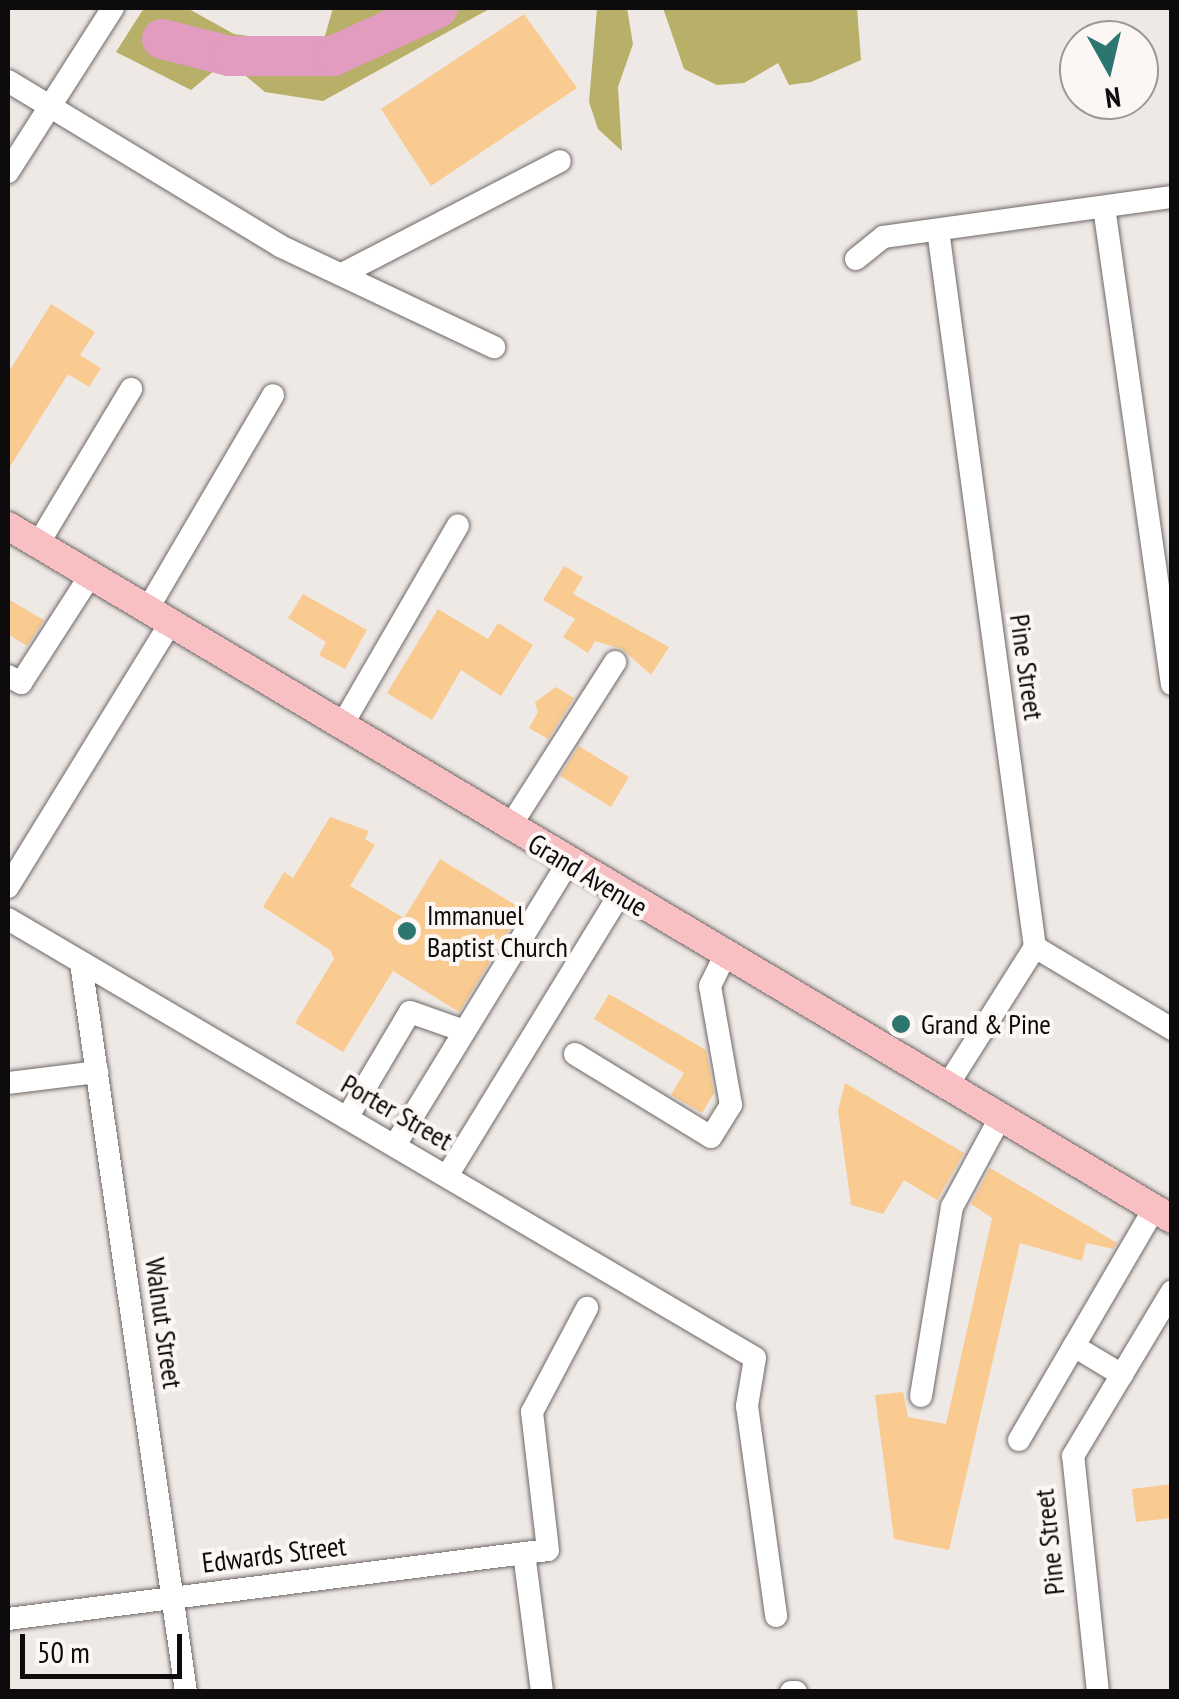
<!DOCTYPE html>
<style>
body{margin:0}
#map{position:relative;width:1179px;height:1699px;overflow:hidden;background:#efe9e6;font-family:"PT Sans Narrow",sans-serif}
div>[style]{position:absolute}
.forest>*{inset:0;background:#b8af68}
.river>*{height:40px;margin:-20px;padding:0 20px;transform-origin:20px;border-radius:20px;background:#e19cbf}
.building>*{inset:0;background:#facb90}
.roads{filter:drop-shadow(0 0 2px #6d6866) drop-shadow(0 0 2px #6d6866)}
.minor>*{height:22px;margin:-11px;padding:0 11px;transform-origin:11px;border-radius:11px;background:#fff}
.major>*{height:28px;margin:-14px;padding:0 14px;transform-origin:14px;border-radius:14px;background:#f9c0c4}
.dots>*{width:28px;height:28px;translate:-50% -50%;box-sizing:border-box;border:5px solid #fcf6f4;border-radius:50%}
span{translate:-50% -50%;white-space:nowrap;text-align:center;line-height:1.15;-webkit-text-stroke:8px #fcf6f4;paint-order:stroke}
.street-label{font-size:28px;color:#0d0b0b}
.poi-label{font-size:28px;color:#0d0b0b}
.left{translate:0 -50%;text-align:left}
.frame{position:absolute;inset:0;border:10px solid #0d0b0b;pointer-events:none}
.north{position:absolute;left:1059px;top:20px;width:100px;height:100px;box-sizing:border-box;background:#fcf6f4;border:2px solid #9c9897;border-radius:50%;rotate:172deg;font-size:28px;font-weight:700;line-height:40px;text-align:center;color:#0d0b0b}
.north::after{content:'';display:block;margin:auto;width:35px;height:45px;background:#2d756f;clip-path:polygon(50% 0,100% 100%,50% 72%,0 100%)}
.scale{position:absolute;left:20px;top:1634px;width:162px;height:45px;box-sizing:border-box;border:5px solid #0d0b0b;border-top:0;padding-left:12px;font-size:30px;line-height:35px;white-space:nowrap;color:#0d0b0b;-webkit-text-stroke:8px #fcf6f4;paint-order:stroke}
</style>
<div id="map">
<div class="forest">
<div style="clip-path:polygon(144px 8px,187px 8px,234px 34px,322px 46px,333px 8px,491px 8px,323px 101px,265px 92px,227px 60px,191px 90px,116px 52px)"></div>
<div style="clip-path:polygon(597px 8px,627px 8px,633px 44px,618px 87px,622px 151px,598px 129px,589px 102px)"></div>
<div style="clip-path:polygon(663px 8px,857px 8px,861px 60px,811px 82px,789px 85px,778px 63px,744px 83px,717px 85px,684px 69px)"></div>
</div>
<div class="river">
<div style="left:162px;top:39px;width:69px;rotate:14.2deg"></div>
<div style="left:229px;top:56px;width:104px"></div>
<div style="left:333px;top:56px;width:115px;rotate:-24.6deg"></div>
</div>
<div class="building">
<div style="clip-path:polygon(524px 14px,577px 88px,431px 186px,381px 109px)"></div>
<div style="clip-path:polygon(51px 304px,95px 332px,80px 355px,101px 368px,89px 387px,68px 374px,8px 470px,8px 373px)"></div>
<div style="clip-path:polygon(564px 566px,583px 577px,573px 594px,669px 647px,651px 675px,622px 649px,595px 641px,588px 653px,563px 637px,575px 619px,543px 600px)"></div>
<div style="clip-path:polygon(303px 594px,367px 630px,345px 669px,319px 655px,326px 642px,288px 618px)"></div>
<div style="clip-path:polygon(8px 599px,44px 620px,27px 646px,8px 634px)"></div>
<div style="clip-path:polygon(438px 609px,488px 639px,498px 623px,533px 645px,501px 696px,461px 670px,432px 720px,387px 693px)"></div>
<div style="clip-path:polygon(556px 687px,574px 698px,548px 739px,529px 728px,538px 712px,535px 702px)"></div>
<div style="clip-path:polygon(579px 746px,629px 777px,611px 807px,560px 776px)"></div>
<div style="clip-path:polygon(330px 817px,369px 831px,365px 839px,375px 845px,350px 886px,404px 918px,440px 859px,522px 909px,459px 1012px,393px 971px,343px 1052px,295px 1023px,334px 959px,330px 950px,263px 907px,284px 872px,293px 878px)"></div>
<div style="clip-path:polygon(609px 994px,706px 1050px,714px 1093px,702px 1113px,671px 1095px,684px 1073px,594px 1019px)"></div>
<div style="clip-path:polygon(845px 1083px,964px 1153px,937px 1200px,904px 1180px,883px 1214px,851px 1205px,838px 1111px)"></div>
<div style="clip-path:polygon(990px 1168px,1117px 1243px,1113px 1249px,1086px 1243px,1082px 1261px,1020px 1243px,949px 1550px,894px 1539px,875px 1395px,903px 1392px,908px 1417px,946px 1424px,992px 1218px,971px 1204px)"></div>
<div style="clip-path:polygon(1172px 1484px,1172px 1518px,1136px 1522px,1132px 1489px)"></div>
</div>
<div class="roads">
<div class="minor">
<div style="left:8px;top:81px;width:318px;rotate:31.2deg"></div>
<div style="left:280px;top:246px;width:237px;rotate:25.3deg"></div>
<div style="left:8px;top:172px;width:195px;rotate:-57.4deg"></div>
<div style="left:1104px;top:207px;width:482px;rotate:81.9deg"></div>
<div style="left:938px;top:230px;width:724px;rotate:82.3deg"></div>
<div style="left:1035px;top:947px;width:167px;rotate:122.3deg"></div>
<div style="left:856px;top:259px;width:35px;rotate:-39deg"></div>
<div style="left:883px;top:237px;width:292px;rotate:-7.9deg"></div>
<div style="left:344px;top:273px;width:243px;rotate:-27.4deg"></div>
<div style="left:38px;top:544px;width:181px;rotate:-59deg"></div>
<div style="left:147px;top:610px;width:249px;rotate:-59.6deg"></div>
<div style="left:8px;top:676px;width:15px;rotate:28deg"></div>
<div style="left:21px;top:683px;width:127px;rotate:-57.2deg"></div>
<div style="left:341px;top:727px;width:233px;rotate:-59.9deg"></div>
<div style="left:509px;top:828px;width:197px;rotate:-57.4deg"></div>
<div style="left:8px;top:887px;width:309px;rotate:-58.4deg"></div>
<div style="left:8px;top:919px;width:866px;rotate:30.44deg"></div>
<div style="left:755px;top:1358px;width:49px;rotate:99.5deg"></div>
<div style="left:747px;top:1406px;width:212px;rotate:82.1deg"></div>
<div style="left:1035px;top:947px;width:160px;rotate:30.9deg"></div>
<div style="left:81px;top:963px;width:737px;rotate:81.8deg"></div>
<div style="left:575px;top:1054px;width:159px;rotate:31.4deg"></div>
<div style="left:711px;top:1137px;width:38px;rotate:-58deg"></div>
<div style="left:731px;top:1105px;width:121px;rotate:-100deg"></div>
<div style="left:710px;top:986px;width:32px;rotate:-64deg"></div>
<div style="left:8px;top:1083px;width:90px;rotate:-7deg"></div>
<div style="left:347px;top:1118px;width:123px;rotate:-59.3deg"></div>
<div style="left:410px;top:1012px;width:57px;rotate:19.4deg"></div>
<div style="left:395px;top:1145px;width:331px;rotate:-58.5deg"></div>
<div style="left:447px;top:1176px;width:331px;rotate:-58.5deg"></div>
<div style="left:1074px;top:1346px;width:56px;rotate:31.1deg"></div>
<div style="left:921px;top:1396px;width:192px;rotate:-80.7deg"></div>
<div style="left:952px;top:1207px;width:101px;rotate:-61.7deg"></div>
<div style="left:1019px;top:1440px;width:268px;rotate:-59.7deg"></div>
<div style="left:524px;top:1553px;width:140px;rotate:82.6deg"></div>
<div style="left:8px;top:1619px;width:544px;rotate:-7.28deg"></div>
<div style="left:548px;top:1550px;width:139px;rotate:-96.6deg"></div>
<div style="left:532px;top:1412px;width:118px;rotate:-62.1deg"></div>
<div style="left:791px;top:1692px;width:5px"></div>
<div style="left:1098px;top:1692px;width:237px;rotate:-96deg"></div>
<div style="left:1073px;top:1456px;width:192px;rotate:-59deg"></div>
</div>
<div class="major">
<div style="left:8px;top:526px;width:1355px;rotate:30.77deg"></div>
</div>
</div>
<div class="dots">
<div style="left:407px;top:931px;background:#2d756f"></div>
<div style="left:901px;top:1024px;background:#2d756f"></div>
</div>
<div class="street-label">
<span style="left:1027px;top:667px;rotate:82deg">Pine Street</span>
<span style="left:588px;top:875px;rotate:31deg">Grand Avenue</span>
<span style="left:397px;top:1112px;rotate:30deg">Porter Street</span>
<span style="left:164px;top:1323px;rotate:82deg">Walnut Street</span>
<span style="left:1049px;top:1542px;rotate:-96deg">Pine Street</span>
<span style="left:274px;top:1554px;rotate:-7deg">Edwards Street</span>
</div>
<div class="poi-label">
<span class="left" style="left:427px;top:931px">Immanuel<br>Baptist Church</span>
<span class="left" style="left:921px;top:1024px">Grand &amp; Pine</span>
</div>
<div class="frame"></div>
<div class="north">N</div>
<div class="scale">50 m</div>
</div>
